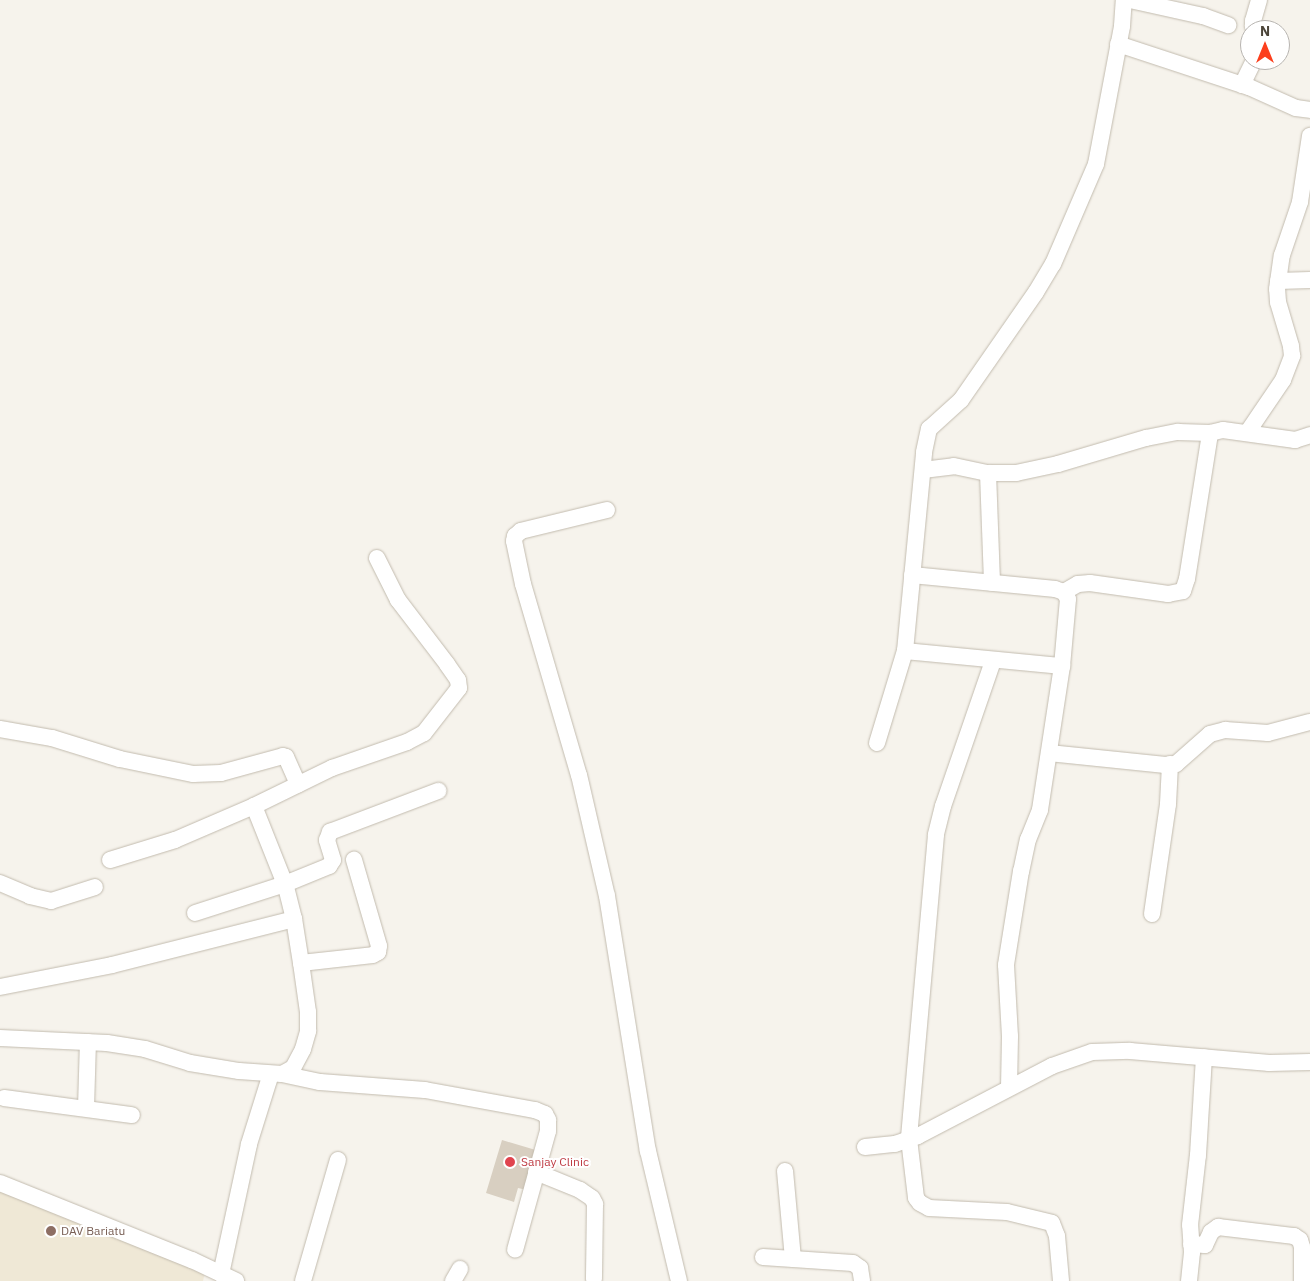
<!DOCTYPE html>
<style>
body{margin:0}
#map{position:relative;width:1310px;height:1281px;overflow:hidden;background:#f6f3ec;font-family:"IBM Plex Sans",sans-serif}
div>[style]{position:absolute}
.education>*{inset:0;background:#efe8d6}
.building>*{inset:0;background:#d8cfc1}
.roads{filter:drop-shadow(0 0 1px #c2bbae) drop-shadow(0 0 1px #c2bbae)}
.minor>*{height:16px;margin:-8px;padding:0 8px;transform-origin:8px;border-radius:8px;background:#fff}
.dots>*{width:14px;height:14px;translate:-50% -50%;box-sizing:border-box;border:2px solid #fff;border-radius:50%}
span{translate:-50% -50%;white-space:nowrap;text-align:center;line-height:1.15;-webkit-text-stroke:4px #fff;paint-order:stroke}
.health-label{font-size:12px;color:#be3a42}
.left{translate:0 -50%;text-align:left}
.education-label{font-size:12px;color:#785e54}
.north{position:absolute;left:1240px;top:20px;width:50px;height:50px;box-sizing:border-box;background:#fff;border:1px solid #b7b4b0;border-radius:50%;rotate:0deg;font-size:14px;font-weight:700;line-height:20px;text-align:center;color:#4b4439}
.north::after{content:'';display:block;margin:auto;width:18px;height:22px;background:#fc3f1d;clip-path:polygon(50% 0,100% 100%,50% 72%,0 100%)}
</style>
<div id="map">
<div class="education">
<div style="clip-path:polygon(0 1189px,205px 1272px,203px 1281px,0 1281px)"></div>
</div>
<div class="building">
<div style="clip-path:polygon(502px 1140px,539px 1151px,527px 1190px,518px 1188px,514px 1202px,486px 1193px)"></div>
</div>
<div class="roads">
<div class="minor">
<div style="left:1130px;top:0;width:75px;rotate:12.4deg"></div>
<div style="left:1203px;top:16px;width:27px;rotate:20deg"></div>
<div style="left:1257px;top:30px;width:6px;rotate:-135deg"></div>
<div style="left:1253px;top:26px;width:5px;rotate:-90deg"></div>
<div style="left:1253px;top:21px;width:22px;rotate:-74deg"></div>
<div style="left:1118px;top:44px;width:138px;rotate:18.2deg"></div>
<div style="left:1249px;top:87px;width:51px;rotate:24.1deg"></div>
<div style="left:1296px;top:108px;width:14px;rotate:8deg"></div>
<div style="left:1242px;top:85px;width:28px;rotate:-64deg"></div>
<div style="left:1278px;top:281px;width:32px;rotate:-2deg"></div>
<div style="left:1247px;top:433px;width:64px;rotate:-55.8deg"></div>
<div style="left:1283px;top:380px;width:26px;rotate:-69deg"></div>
<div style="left:1292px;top:356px;width:10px;rotate:-96deg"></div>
<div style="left:1291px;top:346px;width:46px;rotate:-106.5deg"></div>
<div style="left:1278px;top:302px;width:13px;rotate:-94deg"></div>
<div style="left:1277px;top:289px;width:34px;rotate:-82deg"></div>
<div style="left:1282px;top:255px;width:56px;rotate:-71.2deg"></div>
<div style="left:1300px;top:202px;width:67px;rotate:-81.4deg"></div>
<div style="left:923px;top:470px;width:31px;rotate:-7deg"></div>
<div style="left:954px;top:466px;width:35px;rotate:12deg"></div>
<div style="left:988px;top:473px;width:28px"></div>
<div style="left:1016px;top:473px;width:43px;rotate:-12.1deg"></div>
<div style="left:1058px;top:464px;width:92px;rotate:-16.5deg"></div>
<div style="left:1146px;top:438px;width:33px;rotate:-11deg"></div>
<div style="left:1178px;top:432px;width:32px;rotate:2deg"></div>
<div style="left:988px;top:473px;width:110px;rotate:87.9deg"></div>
<div style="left:607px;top:510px;width:89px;rotate:166.3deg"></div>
<div style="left:521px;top:531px;width:8px;rotate:140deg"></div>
<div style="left:515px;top:536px;width:5px;rotate:101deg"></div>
<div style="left:514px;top:541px;width:44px;rotate:78.2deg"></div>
<div style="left:523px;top:584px;width:199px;rotate:73.7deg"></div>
<div style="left:579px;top:775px;width:124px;rotate:77deg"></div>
<div style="left:607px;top:896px;width:258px;rotate:80.9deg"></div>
<div style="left:648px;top:1151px;width:134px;rotate:76.6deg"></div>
<div style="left:912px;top:575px;width:144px;rotate:5.6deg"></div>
<div style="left:1055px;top:589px;width:9px;rotate:18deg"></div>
<div style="left:1064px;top:592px;width:8px;rotate:60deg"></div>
<div style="left:1068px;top:599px;width:67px;rotate:95.1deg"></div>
<div style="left:1062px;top:666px;width:146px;rotate:98.7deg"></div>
<div style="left:1040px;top:810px;width:31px;rotate:112deg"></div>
<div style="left:1028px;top:839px;width:33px;rotate:102deg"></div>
<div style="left:1021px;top:871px;width:95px;rotate:99.1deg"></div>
<div style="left:1006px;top:965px;width:71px;rotate:86.8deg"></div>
<div style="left:1010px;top:1036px;width:51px;rotate:91.1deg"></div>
<div style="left:1064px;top:592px;width:16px;rotate:-30deg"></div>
<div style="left:1078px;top:584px;width:12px;rotate:-5deg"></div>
<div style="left:1090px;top:583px;width:79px;rotate:8deg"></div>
<div style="left:1168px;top:594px;width:15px;rotate:-11deg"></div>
<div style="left:1183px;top:591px;width:13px;rotate:-72deg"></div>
<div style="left:1187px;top:579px;width:148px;rotate:-81deg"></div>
<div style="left:1210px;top:433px;width:13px;rotate:-13deg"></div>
<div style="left:1223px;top:430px;width:73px;rotate:7.9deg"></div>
<div style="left:1295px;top:440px;width:16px;rotate:-18deg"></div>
<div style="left:905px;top:651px;width:158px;rotate:5.5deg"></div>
<div style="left:993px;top:661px;width:153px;rotate:109deg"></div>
<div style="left:943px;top:806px;width:30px;rotate:104deg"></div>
<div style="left:936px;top:835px;width:305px;rotate:95.1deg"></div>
<div style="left:909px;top:1139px;width:59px;rotate:83.2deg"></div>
<div style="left:916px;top:1198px;width:6px;rotate:51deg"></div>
<div style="left:920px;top:1203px;width:10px;rotate:29deg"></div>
<div style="left:929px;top:1208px;width:78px;rotate:2.9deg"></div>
<div style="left:1007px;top:1212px;width:46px;rotate:13.7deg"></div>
<div style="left:1052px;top:1223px;width:14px;rotate:69deg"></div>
<div style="left:1057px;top:1236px;width:45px;rotate:84.9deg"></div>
<div style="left:0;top:729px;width:53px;rotate:9.8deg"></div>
<div style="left:52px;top:738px;width:71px;rotate:17.2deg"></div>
<div style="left:120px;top:759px;width:75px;rotate:11.6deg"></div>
<div style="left:193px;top:774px;width:28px;rotate:-2deg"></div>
<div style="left:221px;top:773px;width:64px;rotate:-15.3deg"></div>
<div style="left:283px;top:756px;width:3px;rotate:18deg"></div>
<div style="left:286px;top:757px;width:30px;rotate:66deg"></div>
<div style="left:877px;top:743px;width:96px;rotate:-73.1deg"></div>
<div style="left:905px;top:651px;width:200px;rotate:-84.5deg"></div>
<div style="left:924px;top:452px;width:24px;rotate:-78deg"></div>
<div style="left:929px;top:429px;width:43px;rotate:-42.2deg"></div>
<div style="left:961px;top:400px;width:131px;rotate:-55.2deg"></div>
<div style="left:1036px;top:292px;width:33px;rotate:-59deg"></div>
<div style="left:1053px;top:264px;width:109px;rotate:-66.7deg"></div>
<div style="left:1096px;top:164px;width:140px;rotate:-79.3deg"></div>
<div style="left:1122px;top:26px;width:26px;rotate:-86deg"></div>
<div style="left:1049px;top:753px;width:117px;rotate:5.9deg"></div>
<div style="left:1165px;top:765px;width:11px;rotate:-5deg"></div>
<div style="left:1176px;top:764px;width:45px;rotate:-41.4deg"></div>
<div style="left:1210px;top:734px;width:16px;rotate:-15deg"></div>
<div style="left:1225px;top:730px;width:43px;rotate:4deg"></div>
<div style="left:1268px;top:733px;width:43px;rotate:-14.7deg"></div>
<div style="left:254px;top:806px;width:87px;rotate:-26deg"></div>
<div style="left:332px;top:768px;width:79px;rotate:-19.1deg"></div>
<div style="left:407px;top:742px;width:19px;rotate:-28deg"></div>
<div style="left:424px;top:733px;width:57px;rotate:-52.1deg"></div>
<div style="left:459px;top:688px;width:8px;rotate:-97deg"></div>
<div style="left:458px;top:680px;width:19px;rotate:-125deg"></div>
<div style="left:447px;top:664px;width:81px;rotate:-127.4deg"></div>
<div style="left:398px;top:600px;width:47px;rotate:-116.6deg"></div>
<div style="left:0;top:883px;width:33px;rotate:23deg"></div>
<div style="left:30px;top:896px;width:22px;rotate:13deg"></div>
<div style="left:51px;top:901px;width:46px;rotate:-17.7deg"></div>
<div style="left:195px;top:913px;width:95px;rotate:-17.9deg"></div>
<div style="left:285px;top:884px;width:48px;rotate:-22.2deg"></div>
<div style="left:329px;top:866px;width:7px;rotate:-56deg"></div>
<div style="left:333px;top:860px;width:21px;rotate:-107deg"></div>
<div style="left:327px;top:840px;width:9px;rotate:-69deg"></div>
<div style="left:330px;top:832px;width:116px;rotate:-20.8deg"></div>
<div style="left:1152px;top:914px;width:111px;rotate:-81.7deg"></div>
<div style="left:1168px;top:804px;width:40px;rotate:-87.1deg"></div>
<div style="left:301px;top:963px;width:72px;rotate:-6.3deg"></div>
<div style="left:373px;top:955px;width:6px;rotate:-31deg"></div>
<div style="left:378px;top:952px;width:6px;rotate:-81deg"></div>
<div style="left:379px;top:946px;width:90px;rotate:-106.2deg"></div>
<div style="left:0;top:987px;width:114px;rotate:-11.1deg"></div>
<div style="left:112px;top:965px;width:188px;rotate:-14.2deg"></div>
<div style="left:0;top:1038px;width:107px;rotate:2.7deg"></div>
<div style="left:107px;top:1043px;width:38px;rotate:9deg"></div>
<div style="left:145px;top:1049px;width:47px;rotate:17.3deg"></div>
<div style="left:190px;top:1063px;width:50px;rotate:9.3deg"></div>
<div style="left:239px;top:1071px;width:43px;rotate:4deg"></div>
<div style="left:282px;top:1074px;width:13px;rotate:-29deg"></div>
<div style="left:293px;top:1068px;width:21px;rotate:-62deg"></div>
<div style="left:303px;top:1049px;width:19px;rotate:-74deg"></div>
<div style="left:308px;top:1031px;width:19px;rotate:-90deg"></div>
<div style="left:308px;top:1012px;width:49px;rotate:-98.1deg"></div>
<div style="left:301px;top:963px;width:45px;rotate:-99deg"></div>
<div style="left:294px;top:919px;width:36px;rotate:-104deg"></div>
<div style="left:285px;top:884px;width:84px;rotate:-111.7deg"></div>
<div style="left:254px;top:806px;width:86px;rotate:156.7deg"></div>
<div style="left:175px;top:840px;width:68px;rotate:162.9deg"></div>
<div style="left:282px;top:1074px;width:39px;rotate:12deg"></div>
<div style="left:320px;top:1082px;width:105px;rotate:4.4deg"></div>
<div style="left:425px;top:1090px;width:112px;rotate:10.3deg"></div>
<div style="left:535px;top:1110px;width:11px;rotate:22deg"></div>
<div style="left:545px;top:1114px;width:7px;rotate:63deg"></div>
<div style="left:548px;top:1120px;width:11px;rotate:90deg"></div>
<div style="left:548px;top:1131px;width:123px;rotate:105.5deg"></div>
<div style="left:4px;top:1098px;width:129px;rotate:7.6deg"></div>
<div style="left:86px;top:1108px;width:66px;rotate:-88.3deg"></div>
<div style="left:865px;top:1147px;width:30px;rotate:-6deg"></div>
<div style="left:895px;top:1144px;width:24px;rotate:-19deg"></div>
<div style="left:918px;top:1136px;width:151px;rotate:-27.6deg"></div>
<div style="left:1052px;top:1066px;width:42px;rotate:-19.3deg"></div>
<div style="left:1092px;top:1052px;width:38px;rotate:-2deg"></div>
<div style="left:1130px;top:1051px;width:140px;rotate:4.9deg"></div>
<div style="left:1269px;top:1063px;width:41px;rotate:-1.4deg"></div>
<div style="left:785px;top:1171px;width:88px;rotate:84.8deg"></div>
<div style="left:536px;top:1172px;width:48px;rotate:22.2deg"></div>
<div style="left:580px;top:1190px;width:14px;rotate:34deg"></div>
<div style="left:592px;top:1198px;width:7px;rotate:63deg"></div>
<div style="left:595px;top:1204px;width:75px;rotate:90.8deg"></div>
<div style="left:0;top:1183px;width:207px;rotate:21.9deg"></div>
<div style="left:192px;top:1260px;width:49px;rotate:25.5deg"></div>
<div style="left:1191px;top:1244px;width:14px;rotate:4deg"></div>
<div style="left:1205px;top:1245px;width:14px;rotate:-65deg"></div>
<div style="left:1211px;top:1232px;width:9px;rotate:-36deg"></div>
<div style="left:1218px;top:1227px;width:77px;rotate:6.8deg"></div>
<div style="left:1294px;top:1236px;width:7px;rotate:34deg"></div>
<div style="left:1300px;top:1240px;width:7px;rotate:74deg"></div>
<div style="left:1302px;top:1247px;width:34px;rotate:90deg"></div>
<div style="left:763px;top:1257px;width:90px;rotate:3.8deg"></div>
<div style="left:853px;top:1263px;width:9px;rotate:36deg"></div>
<div style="left:860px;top:1268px;width:13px;rotate:81deg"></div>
<div style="left:221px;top:1274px;width:133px;rotate:-77.8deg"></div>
<div style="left:249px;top:1144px;width:73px;rotate:-72.6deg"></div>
<div style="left:303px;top:1281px;width:126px;rotate:-73.9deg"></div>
<div style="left:453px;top:1281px;width:14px;rotate:-60deg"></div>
<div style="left:1189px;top:1281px;width:29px;rotate:-84deg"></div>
<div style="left:1192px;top:1252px;width:27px;rotate:-94deg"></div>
<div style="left:1190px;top:1225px;width:70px;rotate:-83.5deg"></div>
<div style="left:1198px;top:1155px;width:98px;rotate:-86.5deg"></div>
</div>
</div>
<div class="dots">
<div style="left:510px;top:1162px;background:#e0444e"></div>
<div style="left:51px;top:1231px;background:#8d6e63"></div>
</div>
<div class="health-label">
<span class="left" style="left:521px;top:1162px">Sanjay Clinic</span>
</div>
<div class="education-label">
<span class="left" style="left:61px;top:1231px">DAV Bariatu</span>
</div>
<div class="north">N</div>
</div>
